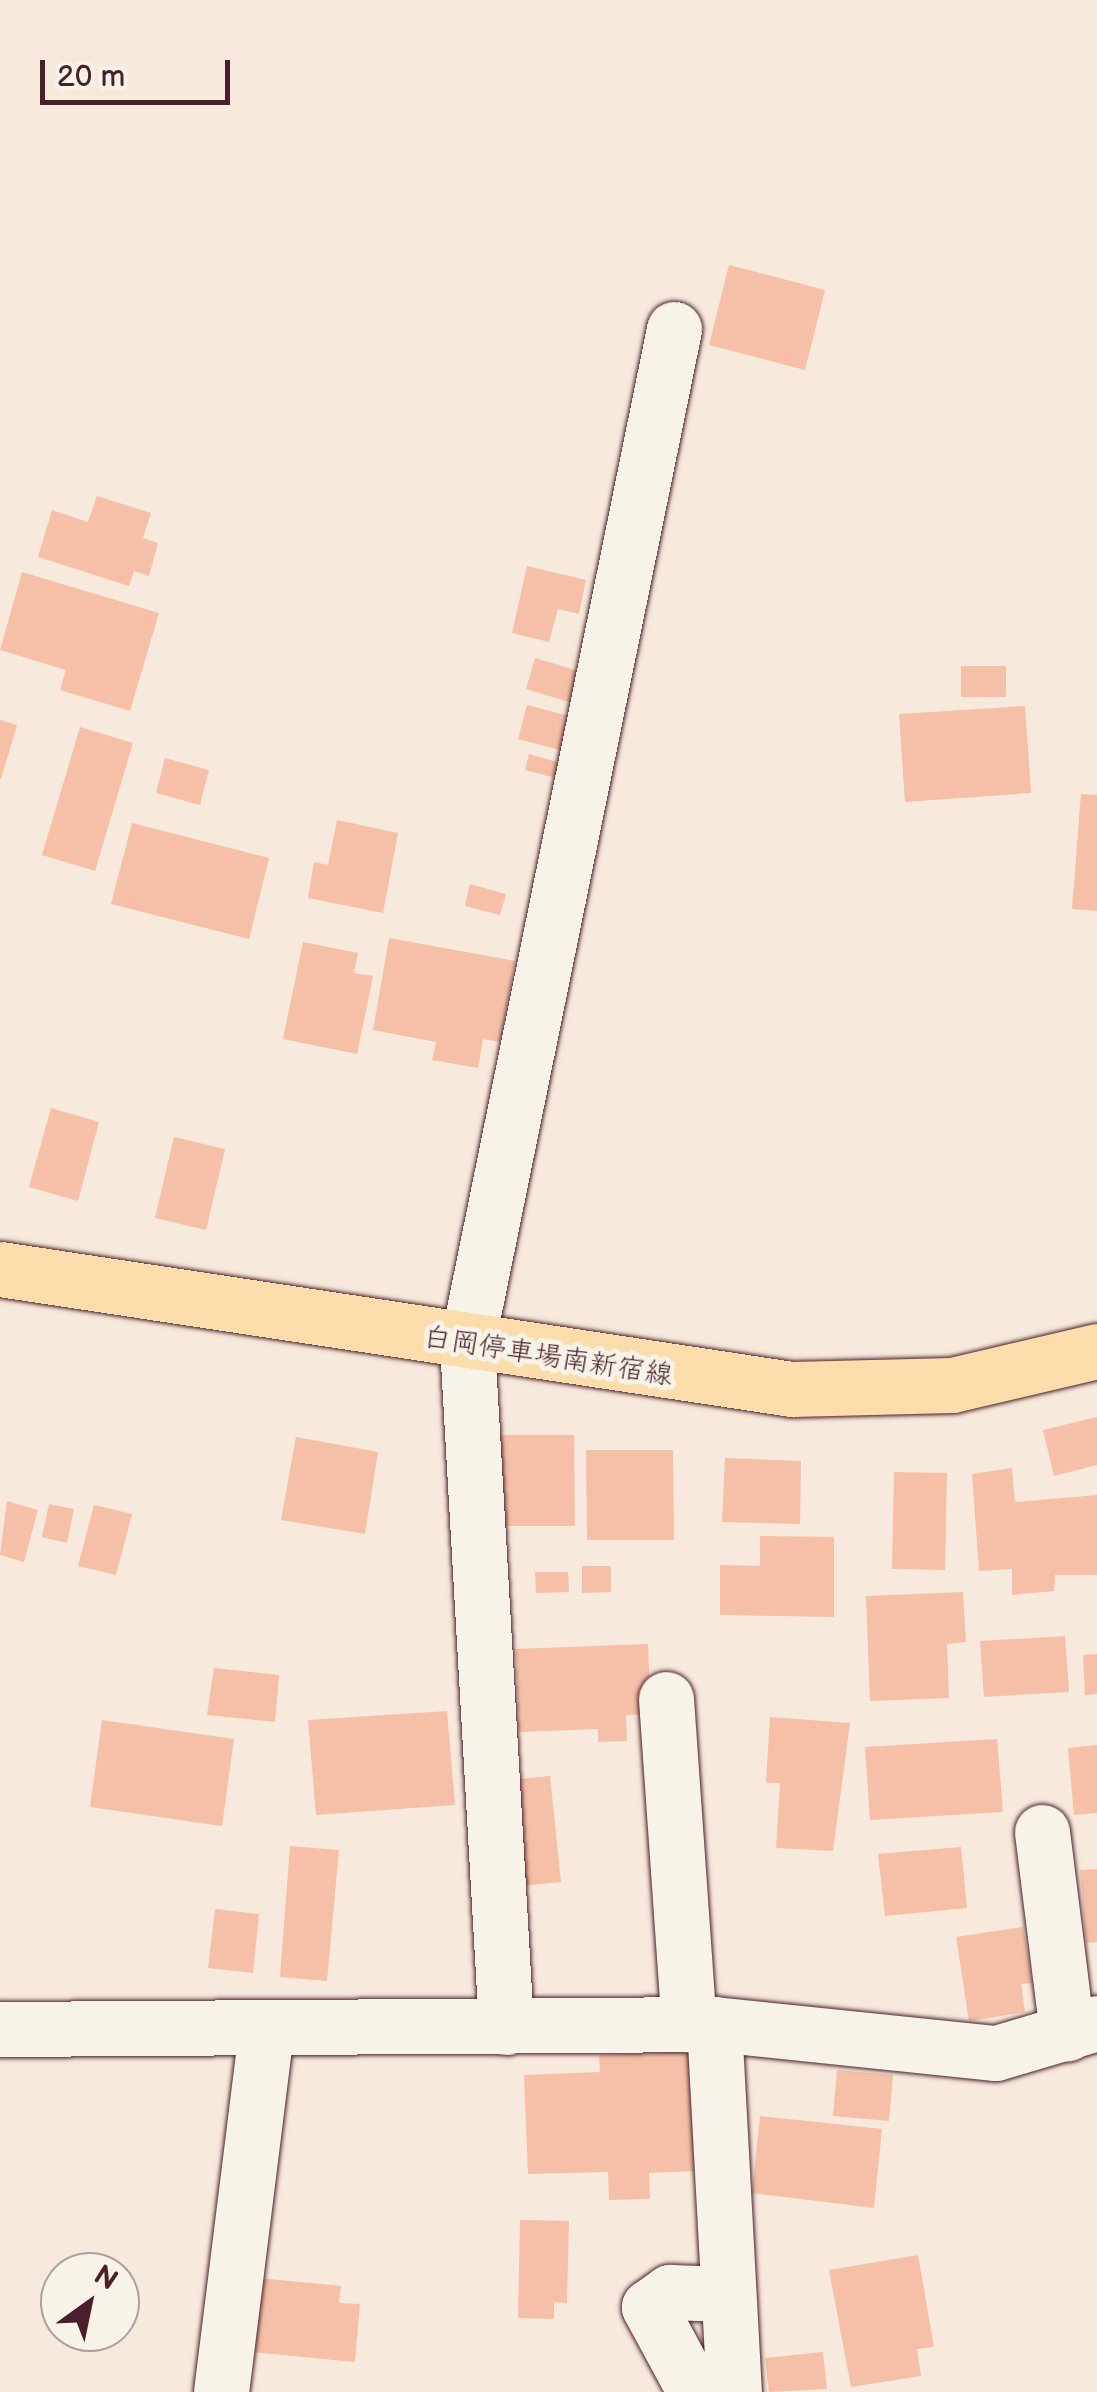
<!DOCTYPE html>
<meta charset="utf-8">
<style>
body{margin:0}
#map{position:relative;width:1097px;height:2392px;overflow:hidden;background:#f7e9db;font-family:"Balsamiq Sans","Klee One",sans-serif}
div>[style]{position:absolute}
.building>*{inset:0;background:#f5c0a7}
.roads{filter:drop-shadow(0 0 2px #4a1f2b) drop-shadow(0 0 2px #4a1f2b)}
.minor>*{height:55px;margin:-27.5px;padding:0 27.5px;transform-origin:27.5px;border-radius:27.5px;background:#f7f3e8}
.major>*{height:55px;margin:-27.5px;padding:0 27.5px;transform-origin:27.5px;border-radius:27.5px;background:#fbddab}
span{translate:-50% -50%;white-space:nowrap;text-align:center;line-height:1.15;-webkit-text-stroke:10px #f7f3e8;paint-order:stroke}
.street-label{font-size:28px;color:#4a1f2b}
.north{position:absolute;left:40px;top:2252px;width:100px;height:100px;box-sizing:border-box;background:#f7f3e8;border:2px solid #b29e9c;border-radius:50%;rotate:33deg;font-size:28px;font-weight:700;line-height:40px;text-align:center;color:#4a1f2b}
.north::after{content:'';display:block;margin:auto;width:35px;height:45px;background:#4a1f2b;clip-path:polygon(50% 0,100% 100%,50% 72%,0 100%)}
.scale{position:absolute;left:40px;top:60px;width:190px;height:45px;box-sizing:border-box;border:5px solid #4a1f2b;border-top:0;padding-left:12px;font-size:30px;line-height:35px;white-space:nowrap;color:#4a1f2b;-webkit-text-stroke:8px #f7f3e8;paint-order:stroke}
</style>
<div id="map">
<div class="building">
<div style="clip-path:polygon(729px 265px,825px 290px,805px 370px,709px 345px)"></div>
<div style="clip-path:polygon(97px 496px,151px 513px,143px 538px,158px 543px,149px 576px,134px 571px,129px 586px,38px 557px,52px 510px,88px 522px)"></div>
<div style="clip-path:polygon(527px 566px,586px 580px,579px 614px,558px 609px,549px 642px,512px 633px)"></div>
<div style="clip-path:polygon(22px 572px,159px 613px,130px 711px,60px 690px,66px 670px,0 650px)"></div>
<div style="clip-path:polygon(535px 658px,585px 673px,576px 704px,526px 689px)"></div>
<div style="clip-path:polygon(961px 666px,1006px 666px,1006px 697px,961px 697px)"></div>
<div style="clip-path:polygon(527px 705px,573px 717px,564px 751px,518px 739px)"></div>
<div style="clip-path:polygon(1025px 706px,1031px 793px,905px 802px,899px 714px)"></div>
<div style="clip-path:polygon(0 720px,17px 725px,1px 779px,0 779px)"></div>
<div style="clip-path:polygon(80px 727px,133px 743px,95px 871px,42px 855px)"></div>
<div style="clip-path:polygon(529px 754px,564px 764px,560px 779px,525px 770px)"></div>
<div style="clip-path:polygon(165px 758px,209px 770px,200px 805px,156px 793px)"></div>
<div style="clip-path:polygon(1081px 794px,1097px 795px,1097px 911px,1072px 909px)"></div>
<div style="clip-path:polygon(337px 820px,398px 833px,383px 913px,308px 898px,314px 862px,328px 865px)"></div>
<div style="clip-path:polygon(132px 823px,269px 858px,249px 939px,111px 904px)"></div>
<div style="clip-path:polygon(470px 884px,506px 894px,500px 915px,465px 906px)"></div>
<div style="clip-path:polygon(389px 938px,515px 961px,500px 1042px,483px 1039px,478px 1068px,432px 1060px,436px 1042px,373px 1030px)"></div>
<div style="clip-path:polygon(303px 942px,358px 953px,354px 973px,373px 976px,357px 1054px,283px 1039px)"></div>
<div style="clip-path:polygon(51px 1108px,99px 1122px,78px 1201px,29px 1187px)"></div>
<div style="clip-path:polygon(174px 1137px,225px 1149px,206px 1230px,155px 1218px)"></div>
<div style="clip-path:polygon(1097px 1417px,1097px 1465px,1054px 1476px,1043px 1430px)"></div>
<div style="clip-path:polygon(497px 1435px,574px 1435px,575px 1526px,498px 1526px)"></div>
<div style="clip-path:polygon(296px 1437px,378px 1452px,365px 1534px,281px 1520px)"></div>
<div style="clip-path:polygon(586px 1450px,673px 1450px,674px 1540px,587px 1540px)"></div>
<div style="clip-path:polygon(725px 1458px,801px 1461px,800px 1524px,722px 1522px)"></div>
<div style="clip-path:polygon(1012px 1468px,1015px 1502px,1097px 1495px,1097px 1575px,1055px 1575px,1054px 1591px,1012px 1595px,1012px 1569px,979px 1571px,972px 1474px)"></div>
<div style="clip-path:polygon(894px 1472px,947px 1473px,945px 1570px,892px 1569px)"></div>
<div style="clip-path:polygon(7px 1501px,38px 1510px,24px 1562px,0 1555px)"></div>
<div style="clip-path:polygon(49px 1504px,74px 1509px,67px 1543px,42px 1537px)"></div>
<div style="clip-path:polygon(94px 1505px,132px 1514px,116px 1575px,78px 1566px)"></div>
<div style="clip-path:polygon(760px 1536px,834px 1537px,834px 1617px,720px 1615px,720px 1565px,760px 1566px)"></div>
<div style="clip-path:polygon(582px 1566px,611px 1566px,611px 1592px,582px 1593px)"></div>
<div style="clip-path:polygon(535px 1572px,568px 1572px,569px 1592px,536px 1593px)"></div>
<div style="clip-path:polygon(963px 1592px,966px 1642px,947px 1644px,949px 1698px,870px 1701px,866px 1596px)"></div>
<div style="clip-path:polygon(1065px 1636px,1069px 1692px,984px 1697px,980px 1641px)"></div>
<div style="clip-path:polygon(648px 1644px,651px 1714px,626px 1715px,627px 1741px,598px 1742px,598px 1729px,519px 1732px,516px 1649px)"></div>
<div style="clip-path:polygon(1097px 1654px,1097px 1694px,1085px 1695px,1083px 1655px)"></div>
<div style="clip-path:polygon(214px 1668px,279px 1675px,275px 1722px,207px 1715px)"></div>
<div style="clip-path:polygon(447px 1711px,455px 1805px,316px 1815px,308px 1720px)"></div>
<div style="clip-path:polygon(770px 1717px,850px 1723px,833px 1851px,776px 1848px,780px 1783px,766px 1783px)"></div>
<div style="clip-path:polygon(102px 1720px,234px 1739px,222px 1826px,90px 1807px)"></div>
<div style="clip-path:polygon(997px 1739px,1003px 1812px,870px 1820px,865px 1747px)"></div>
<div style="clip-path:polygon(1097px 1745px,1097px 1813px,1074px 1815px,1068px 1748px)"></div>
<div style="clip-path:polygon(550px 1776px,561px 1882px,520px 1886px,510px 1780px)"></div>
<div style="clip-path:polygon(290px 1846px,339px 1850px,327px 1981px,280px 1977px)"></div>
<div style="clip-path:polygon(961px 1847px,967px 1908px,885px 1916px,878px 1854px)"></div>
<div style="clip-path:polygon(1097px 1869px,1097px 1942px,1086px 1943px,1080px 1870px)"></div>
<div style="clip-path:polygon(215px 1909px,259px 1914px,253px 1973px,208px 1968px)"></div>
<div style="clip-path:polygon(1023px 1927px,1032px 1983px,1021px 1984px,1025px 2012px,969px 2021px,956px 1937px)"></div>
<div style="clip-path:polygon(689px 2052px,694px 2171px,649px 2173px,650px 2199px,609px 2200px,608px 2172px,528px 2174px,524px 2075px,600px 2072px,599px 2055px)"></div>
<div style="clip-path:polygon(837px 2070px,893px 2075px,889px 2121px,833px 2116px)"></div>
<div style="clip-path:polygon(760px 2116px,882px 2129px,874px 2208px,752px 2193px)"></div>
<div style="clip-path:polygon(520px 2220px,569px 2221px,567px 2303px,554px 2302px,554px 2319px,518px 2318px)"></div>
<div style="clip-path:polygon(918px 2255px,934px 2347px,917px 2349px,921px 2376px,851px 2387px,829px 2270px)"></div>
<div style="clip-path:polygon(259px 2278px,341px 2286px,339px 2303px,360px 2304px,355px 2362px,252px 2352px)"></div>
<div style="clip-path:polygon(823px 2352px,827px 2389px,769px 2392px,765px 2358px)"></div>
</div>
<div class="roads">
<div class="minor">
<div style="left:666px;top:1699px;width:326px;rotate:86deg"></div>
<div style="left:1042px;top:1832px;width:203px;rotate:82.9deg"></div>
<div style="left:714px;top:2024px;width:369px;rotate:86.9deg"></div>
<div style="left:506px;top:2027px;width:684px;rotate:-93.27deg"></div>
<div style="left:467px;top:1344px;width:1036px;rotate:-78.47deg"></div>
<div style="left:0;top:2029px;width:714px;rotate:-0.4deg"></div>
<div style="left:714px;top:2024px;width:283px;rotate:5.9deg"></div>
<div style="left:996px;top:2053px;width:105px;rotate:-16.5deg"></div>
<div style="left:221px;top:2392px;width:364px;rotate:-82.9deg"></div>
<div style="left:695px;top:2392px;width:97px;rotate:-118.4deg"></div>
<div style="left:649px;top:2307px;width:26px;rotate:-36deg"></div>
<div style="left:670px;top:2292px;width:56px;rotate:2deg"></div>
</div>
<div class="major">
<div style="left:0;top:1269px;width:801px;rotate:8.62deg"></div>
<div style="left:792px;top:1389px;width:160px;rotate:-1.4deg"></div>
<div style="left:952px;top:1385px;width:149px;rotate:-13.2deg"></div>
</div>
</div>
<div class="street-label">
<span style="left:548px;top:1357px;rotate:9deg">白岡停車場南新宿線</span>
</div>
<div class="north">N</div>
<div class="scale">20 m</div>
</div>
